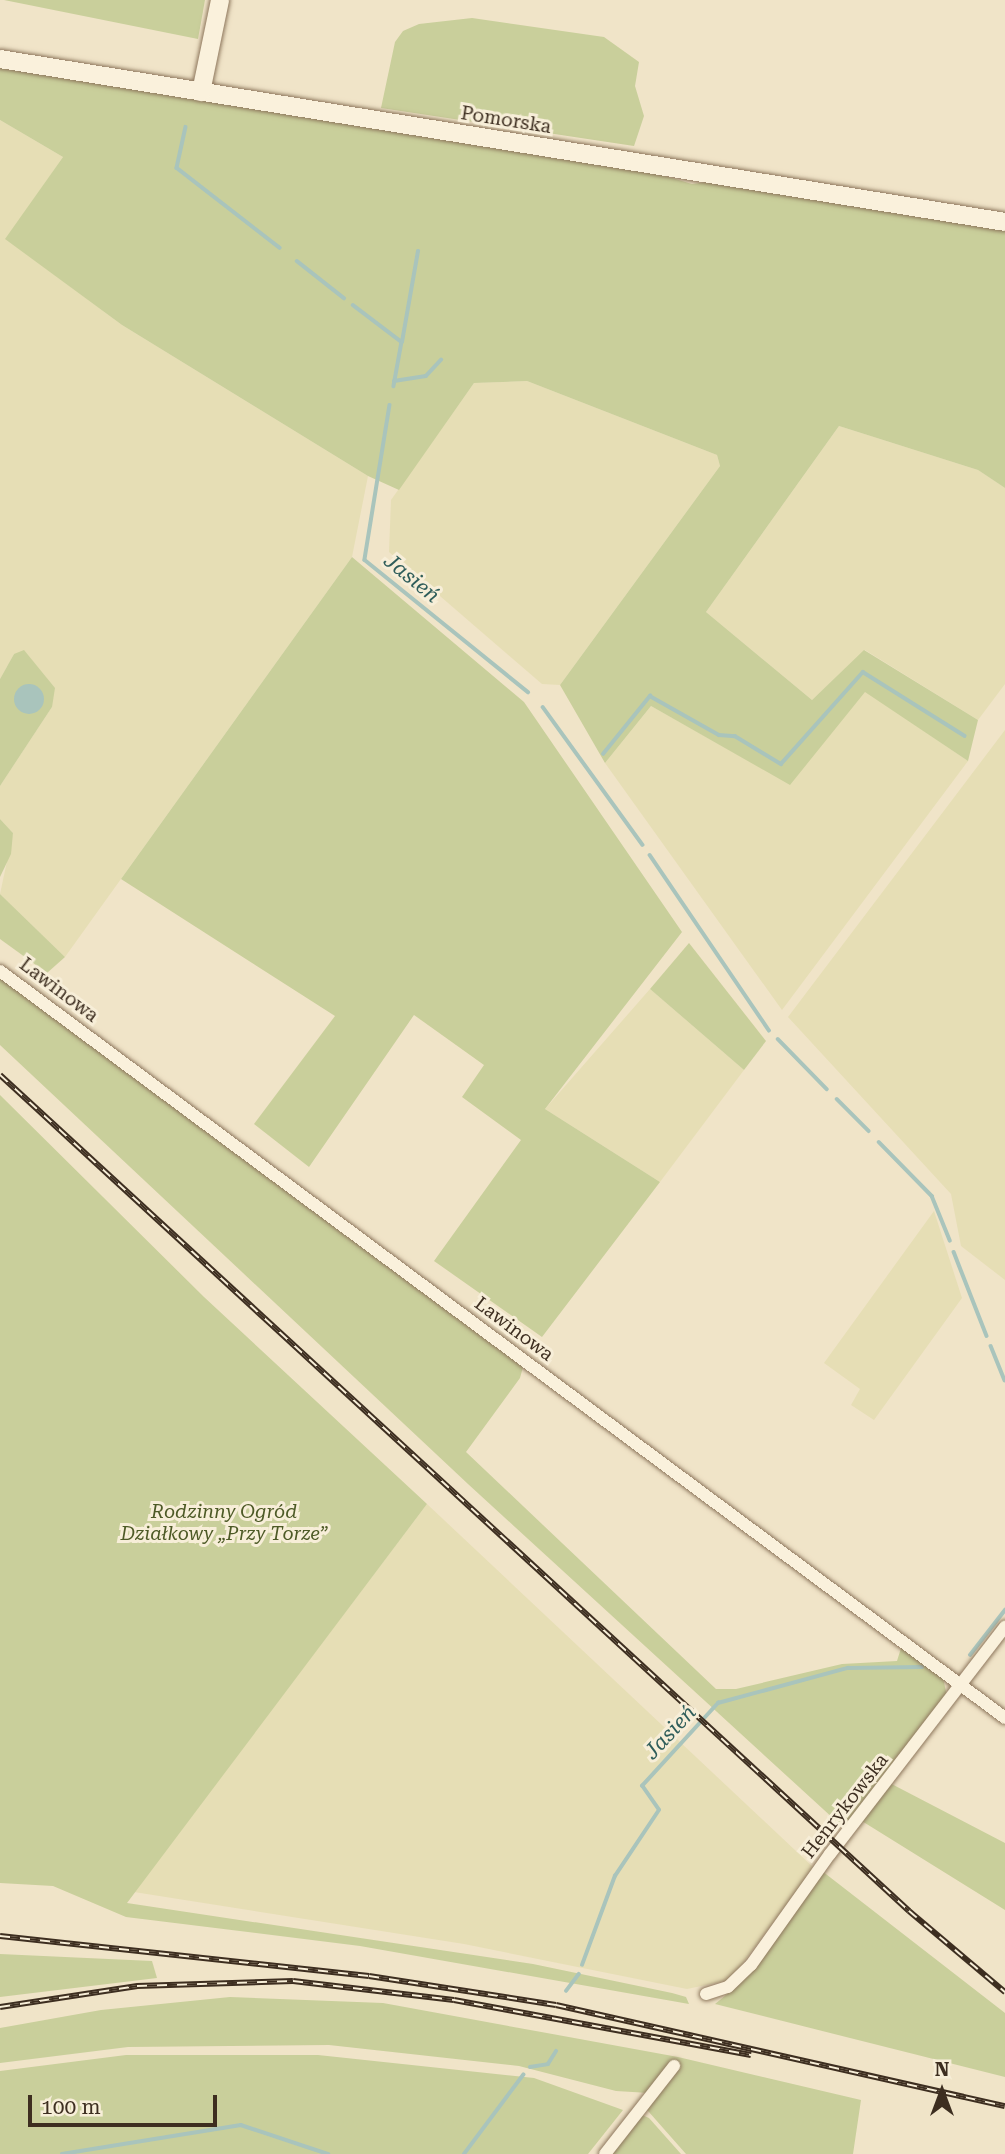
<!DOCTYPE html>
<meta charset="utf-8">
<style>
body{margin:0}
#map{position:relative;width:1005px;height:2154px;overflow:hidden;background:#f0e4c8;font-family:"Roboto Serif",serif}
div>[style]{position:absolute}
.farmland>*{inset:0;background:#e6deb5}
.green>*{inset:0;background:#c9cf9b}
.water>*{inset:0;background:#a9c4bc}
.round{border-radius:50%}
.stream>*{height:3.5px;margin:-1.75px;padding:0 1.75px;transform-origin:1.75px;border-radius:1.75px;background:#a9c4bc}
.roads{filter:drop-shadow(0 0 2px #8d765c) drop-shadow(0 0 2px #8d765c)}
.street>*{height:12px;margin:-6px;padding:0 6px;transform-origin:6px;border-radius:6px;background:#faf1dc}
.secondary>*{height:18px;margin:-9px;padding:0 9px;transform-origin:9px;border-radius:9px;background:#faf1dc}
.rail>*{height:6px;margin-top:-3px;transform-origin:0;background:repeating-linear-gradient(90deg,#f7eed8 0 10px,#3d2e20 0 20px);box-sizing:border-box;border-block:2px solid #3d2e20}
span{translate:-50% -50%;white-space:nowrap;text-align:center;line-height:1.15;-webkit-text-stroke:6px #f7eed8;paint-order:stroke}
.street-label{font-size:19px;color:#3d2e20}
.park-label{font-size:19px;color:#4d5a26;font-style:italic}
.water-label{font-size:21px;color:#2f5d5a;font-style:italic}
.north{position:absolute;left:907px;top:2056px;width:70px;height:70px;-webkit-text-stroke:5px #f7eed8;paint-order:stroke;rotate:0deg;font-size:19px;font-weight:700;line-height:28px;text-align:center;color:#3d2e20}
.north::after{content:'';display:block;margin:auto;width:24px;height:32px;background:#3d2e20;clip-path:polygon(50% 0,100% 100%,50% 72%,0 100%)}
.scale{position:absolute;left:28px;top:2095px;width:189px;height:32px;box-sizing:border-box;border:4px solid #3d2e20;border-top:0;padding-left:9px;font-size:21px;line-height:24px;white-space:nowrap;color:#3d2e20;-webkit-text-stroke:5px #f7eed8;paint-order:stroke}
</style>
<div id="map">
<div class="farmland">
<div style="clip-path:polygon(0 120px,63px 157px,6px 239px,122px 325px,368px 476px,352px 557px,65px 957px,0 894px,13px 833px,0 819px,0 786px,52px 707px,14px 654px,0 679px)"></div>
<div style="clip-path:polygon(527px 381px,717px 455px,720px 466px,560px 685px,542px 684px,389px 552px,391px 500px,474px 383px)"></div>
<div style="clip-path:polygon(839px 426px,978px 470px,1005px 488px,1005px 684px,978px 720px,865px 650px,812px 700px,706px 612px)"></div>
<div style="clip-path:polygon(865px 691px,968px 761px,782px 1010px,605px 763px,651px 706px,790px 784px)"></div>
<div style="clip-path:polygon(1005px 730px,1005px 1280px,961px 1246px,951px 1194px,788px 1017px)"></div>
<div style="clip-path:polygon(650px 989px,744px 1070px,660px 1182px,545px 1109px)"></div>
<div style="clip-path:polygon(934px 1211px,962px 1298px,874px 1420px,851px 1405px,860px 1389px,824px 1363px)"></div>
<div style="clip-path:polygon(427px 1504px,814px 1868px,730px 1980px,687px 1989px,464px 1944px,134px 1892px)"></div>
</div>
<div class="green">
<div style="clip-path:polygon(4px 0,205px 0,198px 39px)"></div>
<div style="clip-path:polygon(472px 18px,604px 37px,639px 62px,635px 86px,644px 116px,634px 146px,381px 108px,395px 42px,403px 31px,419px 24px)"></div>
<div style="clip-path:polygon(0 68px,639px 168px,692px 184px,715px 181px,1005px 229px,1005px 488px,978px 470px,839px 426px,706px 612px,812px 700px,864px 650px,978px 720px,968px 761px,865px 692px,790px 785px,651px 706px,605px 763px,560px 685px,720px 466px,717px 455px,527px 381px,474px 383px,399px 490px,368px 476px,122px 325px,5px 239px,63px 157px,0 120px)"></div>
<div style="clip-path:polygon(352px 557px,524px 702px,682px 932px,545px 1109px,660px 1182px,542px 1337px,434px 1261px,521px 1140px,462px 1097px,484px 1065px,414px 1015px,309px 1167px,254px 1124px,335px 1016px,121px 879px)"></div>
<div style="clip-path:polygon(24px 650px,55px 688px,52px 707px,0 786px,0 679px,14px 654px)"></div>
<div style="clip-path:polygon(0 819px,13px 833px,11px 854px,0 877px)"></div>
<div style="clip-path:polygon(0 894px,65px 957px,47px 973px,0 939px)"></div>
<div style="clip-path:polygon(689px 943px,766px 1041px,744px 1070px,650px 989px)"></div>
<div style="clip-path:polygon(0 978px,523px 1367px,520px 1378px,466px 1452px,716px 1689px,736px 1689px,842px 1664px,897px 1661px,901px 1648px,943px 1678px,947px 1696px,882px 1779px,1005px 1843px,1005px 1910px,857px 1818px,847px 1831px,468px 1484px,0 1045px)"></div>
<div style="clip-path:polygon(0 1095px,204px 1297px,427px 1504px,127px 1903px,533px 1964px,672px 1993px,686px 1997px,689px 2004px,360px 1946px,126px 1917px,53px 1886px,0 1883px)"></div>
<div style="clip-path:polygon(822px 1871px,1005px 2013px,1005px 2077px,715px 2004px,742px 1982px)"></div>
<div style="clip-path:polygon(0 1954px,152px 1961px,157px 1978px,0 1997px)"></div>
<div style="clip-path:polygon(230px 1997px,383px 2003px,678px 2057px,861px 2100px,853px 2154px,686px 2154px,641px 2103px,649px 2093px,616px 2091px,519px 2066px,329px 2045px,128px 2047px,0 2063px,0 2028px,101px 2010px)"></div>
<div style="clip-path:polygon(126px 2055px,318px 2055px,534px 2078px,623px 2110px,588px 2154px,0 2154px,0 2071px)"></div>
<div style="clip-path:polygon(642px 2115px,649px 2118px,681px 2154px,612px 2154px)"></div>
</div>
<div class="water">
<div class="round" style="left:14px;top:684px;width:30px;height:30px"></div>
</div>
<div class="stream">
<div style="left:186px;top:127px;width:42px;rotate:102.4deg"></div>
<div style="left:177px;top:168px;width:130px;rotate:37.8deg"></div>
<div style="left:297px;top:261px;width:60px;rotate:38.2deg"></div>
<div style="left:353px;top:305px;width:61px;rotate:37.1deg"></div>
<div style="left:402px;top:342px;width:45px;rotate:100.3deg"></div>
<div style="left:402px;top:342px;width:92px;rotate:-80deg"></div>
<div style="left:394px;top:381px;width:32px;rotate:-9deg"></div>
<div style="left:426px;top:376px;width:22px;rotate:-47deg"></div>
<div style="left:390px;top:405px;width:157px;rotate:99.2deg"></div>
<div style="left:365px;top:560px;width:210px;rotate:39deg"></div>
<div style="left:543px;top:707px;width:170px;rotate:54.1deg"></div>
<div style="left:603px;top:754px;width:75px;rotate:-51deg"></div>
<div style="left:650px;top:696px;width:79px;rotate:29.5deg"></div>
<div style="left:719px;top:735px;width:16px;rotate:4deg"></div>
<div style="left:735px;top:736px;width:54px;rotate:31.3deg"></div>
<div style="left:781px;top:764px;width:123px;rotate:-48.3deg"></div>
<div style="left:863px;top:672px;width:120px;rotate:32.1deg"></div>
<div style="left:650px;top:855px;width:212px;rotate:55.8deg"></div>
<div style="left:778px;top:1039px;width:70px;rotate:45.6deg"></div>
<div style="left:837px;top:1099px;width:45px;rotate:45deg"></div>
<div style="left:879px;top:1142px;width:76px;rotate:45.5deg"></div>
<div style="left:932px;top:1196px;width:48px;rotate:67.8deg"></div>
<div style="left:954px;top:1252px;width:90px;rotate:68.6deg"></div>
<div style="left:991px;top:1346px;width:37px;rotate:68deg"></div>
<div style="left:970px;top:1655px;width:57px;rotate:-52.1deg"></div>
<div style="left:582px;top:1965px;width:95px;rotate:-69.7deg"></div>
<div style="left:615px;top:1876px;width:79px;rotate:-56.3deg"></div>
<div style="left:659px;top:1810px;width:29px;rotate:-125deg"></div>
<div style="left:642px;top:1786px;width:113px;rotate:-47.5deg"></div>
<div style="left:718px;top:1703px;width:135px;rotate:-15.1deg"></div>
<div style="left:848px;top:1668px;width:74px;rotate:-0.8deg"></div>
<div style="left:566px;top:1991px;width:21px;rotate:-53deg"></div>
<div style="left:530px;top:2067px;width:18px;rotate:-9deg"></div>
<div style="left:548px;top:2064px;width:15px;rotate:-58deg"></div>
<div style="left:62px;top:2154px;width:181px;rotate:-9.2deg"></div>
<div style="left:241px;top:2125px;width:92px;rotate:18.4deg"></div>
<div style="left:464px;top:2154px;width:99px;rotate:-53.2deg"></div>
</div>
<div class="roads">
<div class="street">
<div style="left:0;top:971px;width:1252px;rotate:36.62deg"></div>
<div style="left:706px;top:1994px;width:23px;rotate:-18deg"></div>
<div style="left:728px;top:1987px;width:32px;rotate:-44deg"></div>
<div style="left:751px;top:1965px;width:136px;rotate:-54.6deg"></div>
<div style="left:830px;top:1854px;width:287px;rotate:-52.4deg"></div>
<div style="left:605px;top:2154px;width:112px;rotate:-51.9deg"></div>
</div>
<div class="secondary">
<div style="left:0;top:59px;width:1018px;rotate:9.21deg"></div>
<div style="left:201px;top:92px;width:94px;rotate:-78.3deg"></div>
</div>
</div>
<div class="rail">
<div style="left:0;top:1075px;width:1235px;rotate:42.6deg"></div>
<div style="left:909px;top:1911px;width:126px;rotate:40.2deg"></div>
<div style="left:0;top:1936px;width:371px;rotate:6.2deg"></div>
<div style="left:369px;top:1976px;width:189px;rotate:8.8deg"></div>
<div style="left:556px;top:2005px;width:460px;rotate:12.7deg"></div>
<div style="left:0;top:2007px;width:139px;rotate:-8.7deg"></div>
<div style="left:137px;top:1986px;width:156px;rotate:-1.8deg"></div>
<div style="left:293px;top:1981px;width:162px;rotate:6.7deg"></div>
<div style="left:454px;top:2000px;width:302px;rotate:10.5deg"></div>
</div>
<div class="street-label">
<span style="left:506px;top:120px;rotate:9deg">Pomorska</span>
<span style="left:59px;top:990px;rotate:37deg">Lawinowa</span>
<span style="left:514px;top:1329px;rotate:37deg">Lawinowa</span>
<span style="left:845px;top:1806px;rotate:-52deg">Henrykowska</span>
</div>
<div class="park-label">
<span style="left:224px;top:1523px">Rodzinny Ogród<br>Działkowy „Przy Torze”</span>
</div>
<div class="water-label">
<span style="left:412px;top:578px;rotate:39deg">Jasień</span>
<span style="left:670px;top:1732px;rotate:-47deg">Jasień</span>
</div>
<div class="north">N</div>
<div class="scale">100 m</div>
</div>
